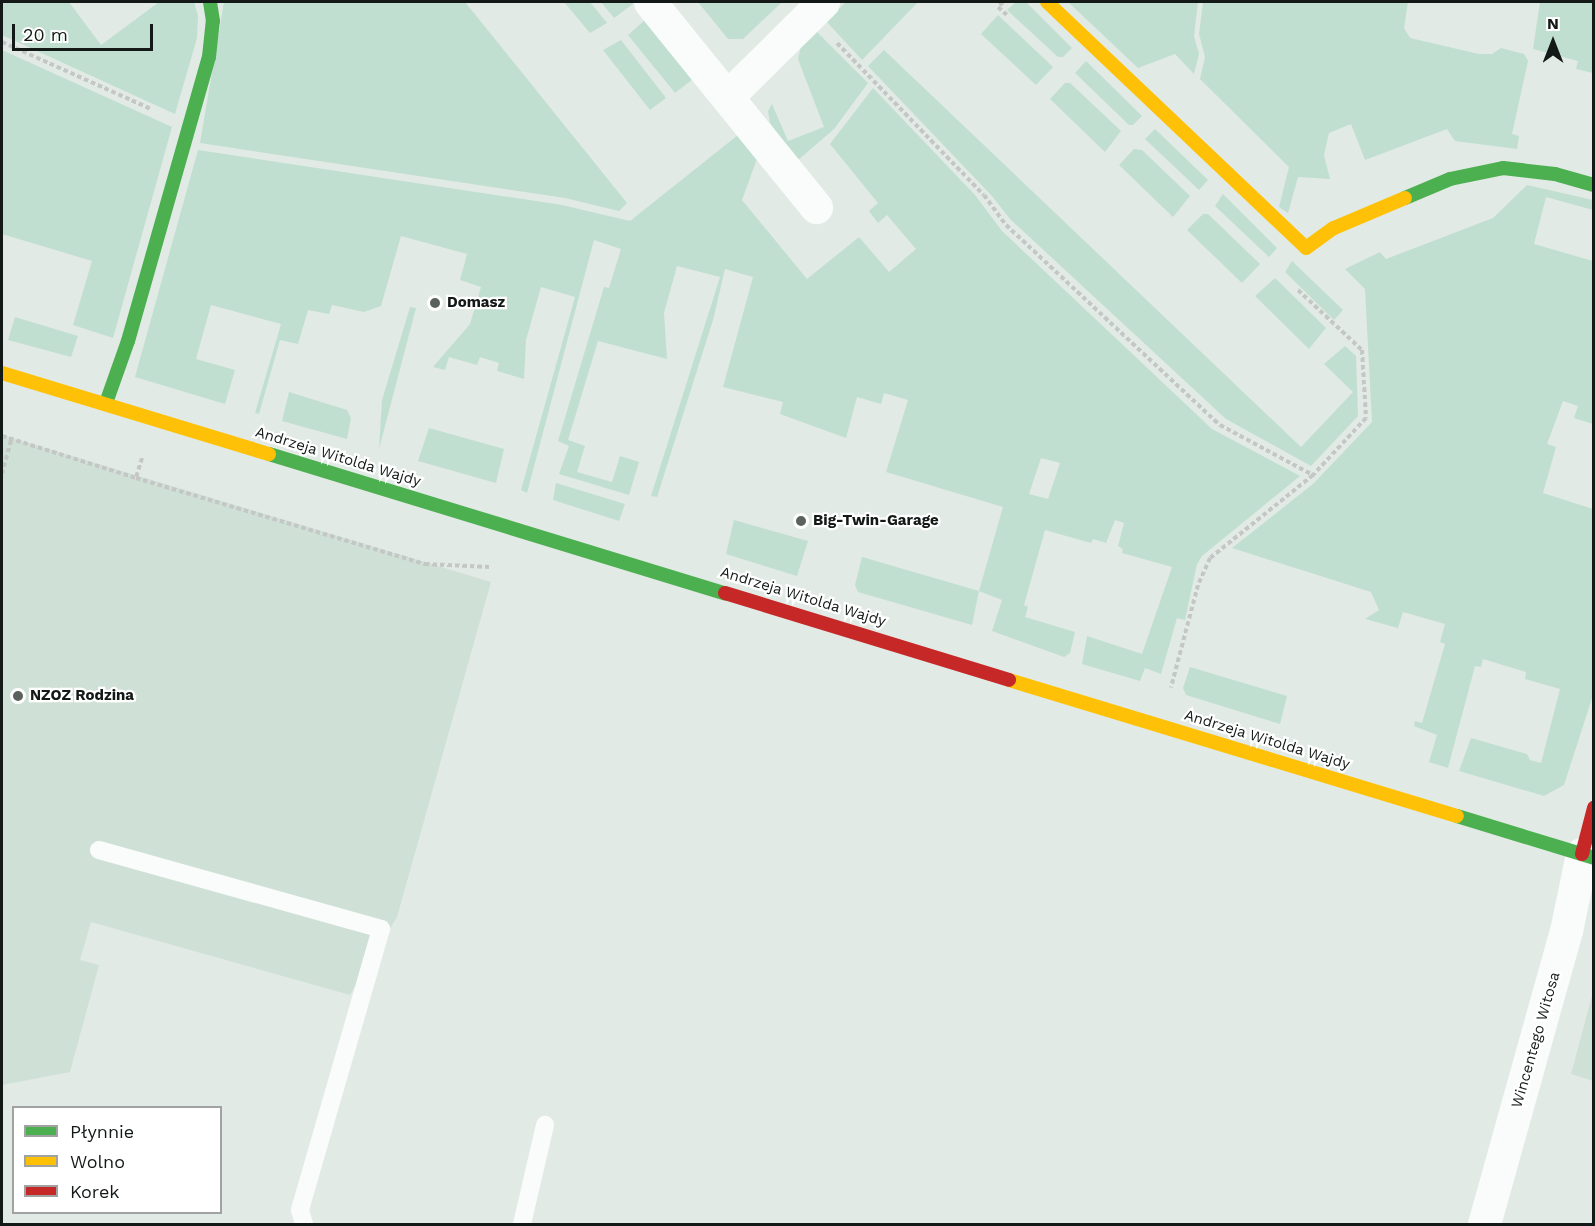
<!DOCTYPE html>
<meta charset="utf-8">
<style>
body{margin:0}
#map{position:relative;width:1595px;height:1226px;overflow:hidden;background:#e1eae5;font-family:"Work Sans",sans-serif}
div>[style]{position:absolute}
.built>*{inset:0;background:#cfe0d7}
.green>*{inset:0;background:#c1dfd0}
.path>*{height:4px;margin-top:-2px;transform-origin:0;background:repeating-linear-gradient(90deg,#c4c7c5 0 4.5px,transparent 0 7.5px)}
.lane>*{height:18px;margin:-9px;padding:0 9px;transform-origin:9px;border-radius:9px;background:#fafcfb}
.street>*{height:33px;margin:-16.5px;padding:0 16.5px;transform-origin:16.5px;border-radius:16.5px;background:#fafcfb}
.fast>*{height:14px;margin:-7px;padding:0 7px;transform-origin:7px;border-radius:7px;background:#4caf50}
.slow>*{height:14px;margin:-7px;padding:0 7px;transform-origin:7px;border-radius:7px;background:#ffc107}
.jam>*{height:14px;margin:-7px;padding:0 7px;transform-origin:7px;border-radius:7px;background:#c62828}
.dots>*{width:16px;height:16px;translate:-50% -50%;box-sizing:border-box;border:3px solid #fff;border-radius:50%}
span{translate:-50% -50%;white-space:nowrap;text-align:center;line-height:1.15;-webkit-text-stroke:4.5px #fff;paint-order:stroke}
.poi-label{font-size:15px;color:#131916;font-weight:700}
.left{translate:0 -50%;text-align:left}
.street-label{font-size:15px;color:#131916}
.frame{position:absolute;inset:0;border:3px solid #131916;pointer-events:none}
.legend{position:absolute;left:12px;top:1106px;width:210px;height:108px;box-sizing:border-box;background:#fff;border:2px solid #a1a3a2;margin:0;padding:8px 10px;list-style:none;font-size:18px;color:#131916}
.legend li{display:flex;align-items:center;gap:12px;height:30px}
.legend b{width:30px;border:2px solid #a1a3a2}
.north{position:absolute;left:1523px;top:12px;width:60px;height:60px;-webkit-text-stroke:4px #fff;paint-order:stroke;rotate:0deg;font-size:16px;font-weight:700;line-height:24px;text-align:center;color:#131916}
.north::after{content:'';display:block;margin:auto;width:21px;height:27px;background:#131916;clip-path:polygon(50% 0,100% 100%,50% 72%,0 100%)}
.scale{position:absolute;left:12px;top:24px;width:141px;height:27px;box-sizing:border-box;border:3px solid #131916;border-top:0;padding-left:8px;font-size:18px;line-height:21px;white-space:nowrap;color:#131916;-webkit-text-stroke:4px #fff;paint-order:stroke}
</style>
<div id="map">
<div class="built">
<div style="clip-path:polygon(2px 435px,491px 582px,397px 917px,350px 995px,91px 922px,80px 960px,99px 965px,70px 1072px,2px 1085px)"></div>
<div style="clip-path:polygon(1593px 992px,1593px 1081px,1571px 1074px)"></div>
</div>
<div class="green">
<div style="clip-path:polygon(2px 2px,69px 2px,101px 45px,159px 2px,194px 2px,198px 16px,197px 38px,175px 114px,2px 35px)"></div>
<div style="clip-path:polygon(224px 2px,465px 2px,627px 203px,619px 211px,565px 198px,200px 143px)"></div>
<div style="clip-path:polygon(564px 2px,590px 2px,607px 23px,590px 33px)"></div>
<div style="clip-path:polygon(601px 2px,631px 2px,633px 4px,614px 18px)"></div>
<div style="clip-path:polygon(698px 2px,782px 2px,743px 39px,728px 39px)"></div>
<div style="clip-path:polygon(846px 2px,918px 2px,862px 60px,826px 21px)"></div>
<div style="clip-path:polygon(1016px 2px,1026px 2px,1072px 48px,1063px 57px,1058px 57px,1007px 10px)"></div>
<div style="clip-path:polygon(1068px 2px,1198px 2px,1194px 36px,1199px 54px,1194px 74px,1175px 54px,1138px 68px)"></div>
<div style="clip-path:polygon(1203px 2px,1408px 2px,1404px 28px,1410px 38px,1479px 54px,1492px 54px,1501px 48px,1524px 54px,1528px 61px,1512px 134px,1519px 136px,1517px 149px,1455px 141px,1447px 129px,1365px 160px,1351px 124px,1329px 133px,1324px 155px,1330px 179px,1298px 177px,1288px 213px,1279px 207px,1289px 167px,1200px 79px,1205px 57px,1199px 34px)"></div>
<div style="clip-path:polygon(1540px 2px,1593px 2px,1593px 73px,1576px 69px,1578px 61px,1533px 49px)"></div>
<div style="clip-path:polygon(998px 15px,1053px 67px,1036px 85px,981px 34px)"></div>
<div style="clip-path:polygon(646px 19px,693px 79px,675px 93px,628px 35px)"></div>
<div style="clip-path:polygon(816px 31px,868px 83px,834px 129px,797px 161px,770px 123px,768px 111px,772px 104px,788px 141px,824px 127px,798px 59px,801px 46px)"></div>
<div style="clip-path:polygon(621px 40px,666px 98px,650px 110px,603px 50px)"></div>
<div style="clip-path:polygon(2px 50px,172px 127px,113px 338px,73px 325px,92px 261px,2px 234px)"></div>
<div style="clip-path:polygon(884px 50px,1301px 447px,1353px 392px,1324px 364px,1345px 346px,1356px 356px,1358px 416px,1311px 466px,1226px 419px,1010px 219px,992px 196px,868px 66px)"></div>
<div style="clip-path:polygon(1086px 61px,1142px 116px,1133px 125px,1129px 125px,1075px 73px)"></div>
<div style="clip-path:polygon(1065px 83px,1070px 83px,1121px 131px,1105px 152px,1050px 99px)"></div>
<div style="clip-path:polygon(evenodd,873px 88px,975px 195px,1002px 231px,1212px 429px,1300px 476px,1202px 556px,1197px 564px,1185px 620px,1177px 618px,1161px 674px,1145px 668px,1140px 681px,1082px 664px,1087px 636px,1142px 654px,1172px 567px,1122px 553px,1123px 549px,1118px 546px,1124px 523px,1115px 520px,1106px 543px,1093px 539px,1091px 543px,1045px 530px,1024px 605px,1028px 607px,1025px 617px,1075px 632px,1070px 653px,1064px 657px,992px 631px,1002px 600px,979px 591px,972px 625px,858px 592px,855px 585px,862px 557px,979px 591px,1003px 507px,886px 472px,908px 400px,884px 393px,881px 404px,857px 397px,846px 438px,780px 414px,783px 402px,723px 387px,753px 277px,725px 269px,713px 320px,657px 497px,651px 496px,720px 277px,677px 266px,664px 313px,667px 359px,598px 341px,568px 440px,585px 446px,577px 472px,612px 482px,620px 456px,639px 462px,629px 495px,559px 474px,569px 446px,558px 441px,604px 287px,609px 288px,621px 249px,594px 240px,527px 493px,521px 490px,575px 297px,541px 287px,526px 340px,524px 379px,497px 371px,499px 363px,480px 357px,477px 365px,449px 357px,445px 370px,433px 367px,470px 324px,481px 287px,460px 280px,467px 254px,401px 236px,381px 306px,364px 312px,332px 305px,329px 314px,308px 310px,298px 344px,280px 340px,259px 414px,255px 413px,281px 324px,211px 305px,196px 359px,235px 370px,225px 404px,135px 377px,198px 150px,562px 205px,630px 221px,738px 135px,757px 159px,742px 200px,807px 279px,859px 237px,889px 272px,916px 249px,887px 215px,878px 223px,869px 211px,878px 203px,830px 144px,873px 88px,1041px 458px,1060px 463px,1048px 499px,1029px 494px,1041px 458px)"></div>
<div style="clip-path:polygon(1155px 129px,1208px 180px,1199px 190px,1145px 139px)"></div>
<div style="clip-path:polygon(1134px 149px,1142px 150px,1190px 196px,1173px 217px,1119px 165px)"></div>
<div style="clip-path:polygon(1527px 185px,1593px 200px,1593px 210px,1546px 197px,1534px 244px,1593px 261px,1593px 424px,1574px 418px,1578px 406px,1563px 401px,1547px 444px,1556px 447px,1543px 493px,1593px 509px,1593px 695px,1564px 785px,1544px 796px,1459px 771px,1471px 738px,1527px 754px,1530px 760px,1541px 763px,1560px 689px,1525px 679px,1526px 672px,1483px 659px,1481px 667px,1475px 666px,1448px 768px,1429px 762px,1437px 735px,1414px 726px,1415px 721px,1422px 723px,1445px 644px,1440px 642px,1445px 624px,1403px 612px,1398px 628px,1365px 619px,1379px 610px,1371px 592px,1232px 548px,1313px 484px,1372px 422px,1365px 289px,1345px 269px,1380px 252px,1386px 259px,1493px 218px)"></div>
<div style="clip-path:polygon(1223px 194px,1277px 248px,1269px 257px,1215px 206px)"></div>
<div style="clip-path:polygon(1203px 214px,1208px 214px,1260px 264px,1242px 283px,1187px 230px)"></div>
<div style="clip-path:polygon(1292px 261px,1343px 310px,1334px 320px,1285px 272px)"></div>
<div style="clip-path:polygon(1275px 278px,1326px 328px,1309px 349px,1255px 296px)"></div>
<div style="clip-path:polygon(410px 307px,416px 308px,379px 449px,382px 400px)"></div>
<div style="clip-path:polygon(15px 317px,78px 336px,71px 357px,8px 340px)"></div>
<div style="clip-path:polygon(289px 392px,347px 410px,351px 418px,347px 439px,282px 421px)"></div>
<div style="clip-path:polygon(429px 428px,504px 449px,496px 483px,418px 461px)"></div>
<div style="clip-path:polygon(556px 483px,625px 504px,619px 521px,553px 500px)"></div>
<div style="clip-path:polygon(734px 520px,808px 541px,797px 576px,726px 554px)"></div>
<div style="clip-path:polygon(1190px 667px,1287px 696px,1280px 724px,1186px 695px,1183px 688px)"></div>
</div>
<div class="path">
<div style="left:1003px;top:2px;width:7px;rotate:135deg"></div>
<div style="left:998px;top:7px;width:12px;rotate:42deg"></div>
<div style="left:2px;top:42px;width:163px;rotate:24.2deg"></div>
<div style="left:837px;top:43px;width:211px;rotate:46deg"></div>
<div style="left:984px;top:195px;width:37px;rotate:54deg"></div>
<div style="left:1006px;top:225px;width:293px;rotate:43.1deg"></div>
<div style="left:1220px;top:425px;width:106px;rotate:28.3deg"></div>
<div style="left:1313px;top:475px;width:132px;rotate:141.1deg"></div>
<div style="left:1210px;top:558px;width:30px;rotate:114deg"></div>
<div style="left:1198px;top:585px;width:106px;rotate:104.8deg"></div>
<div style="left:1298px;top:290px;width:88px;rotate:43.2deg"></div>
<div style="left:1362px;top:350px;width:68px;rotate:86.6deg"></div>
<div style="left:1366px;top:418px;width:78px;rotate:132.9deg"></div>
<div style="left:2px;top:436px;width:140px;rotate:17.4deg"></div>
<div style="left:142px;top:458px;width:21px;rotate:107deg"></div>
<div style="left:136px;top:478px;width:302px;rotate:16.6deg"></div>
<div style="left:425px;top:564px;width:65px;rotate:2.6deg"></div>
<div style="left:2px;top:474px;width:35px;rotate:-75deg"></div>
</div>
<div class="lane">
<div style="left:99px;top:850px;width:293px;rotate:15.6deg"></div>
<div style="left:381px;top:929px;width:292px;rotate:106.1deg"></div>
<div style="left:300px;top:1210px;width:15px;rotate:74deg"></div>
<div style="left:522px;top:1224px;width:102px;rotate:-76.9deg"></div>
</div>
<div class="street">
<div style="left:650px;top:2px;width:264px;rotate:51deg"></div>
<div style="left:728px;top:96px;width:134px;rotate:-44.7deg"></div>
<div style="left:1484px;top:1224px;width:304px;rotate:-74.4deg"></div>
<div style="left:1566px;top:931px;width:79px;rotate:-78.3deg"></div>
</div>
<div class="fast">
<div style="left:1405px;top:198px;width:49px;rotate:-22.9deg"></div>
<div style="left:1450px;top:179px;width:54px;rotate:-11.7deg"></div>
<div style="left:1503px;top:168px;width:52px;rotate:6.6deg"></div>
<div style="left:1555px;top:174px;width:41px;rotate:15.8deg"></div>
<div style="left:106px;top:403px;width:66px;rotate:-70.5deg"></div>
<div style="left:128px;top:341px;width:295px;rotate:-74.1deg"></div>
<div style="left:209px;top:57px;width:36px;rotate:-84deg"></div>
<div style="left:213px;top:21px;width:19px;rotate:-99deg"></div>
<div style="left:269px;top:454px;width:477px;rotate:17deg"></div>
<div style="left:1457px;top:816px;width:143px;rotate:17deg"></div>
</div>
<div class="slow">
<div style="left:1047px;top:2px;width:357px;rotate:43.5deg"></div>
<div style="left:1306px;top:248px;width:34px;rotate:-36deg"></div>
<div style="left:1334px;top:228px;width:77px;rotate:-22.9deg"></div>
<div style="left:2px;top:373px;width:279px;rotate:16.9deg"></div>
<div style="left:1009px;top:680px;width:468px;rotate:16.9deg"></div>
</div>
<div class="jam">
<div style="left:725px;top:593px;width:297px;rotate:17deg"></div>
<div style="left:1582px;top:854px;width:48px;rotate:-75.4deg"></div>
</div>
<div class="dots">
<div style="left:435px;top:303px;background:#5b625e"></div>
<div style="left:801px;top:521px;background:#5b625e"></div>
<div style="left:18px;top:696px;background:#5b625e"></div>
</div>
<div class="poi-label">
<span class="left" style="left:447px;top:303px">Domasz</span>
<span class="left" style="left:813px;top:521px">Big-Twin-Garage</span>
<span class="left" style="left:30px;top:696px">NZOZ Rodzina</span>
</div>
<div class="street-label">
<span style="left:338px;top:457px;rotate:17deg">Andrzeja Witolda Wajdy</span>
<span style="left:803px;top:597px;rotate:17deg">Andrzeja Witolda Wajdy</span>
<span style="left:1267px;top:740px;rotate:17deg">Andrzeja Witolda Wajdy</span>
<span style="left:1536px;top:1040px;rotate:-74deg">Wincentego Witosa</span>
</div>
<div class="frame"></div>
<ul class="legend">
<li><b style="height:8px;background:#4caf50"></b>Płynnie</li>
<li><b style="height:8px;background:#ffc107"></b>Wolno</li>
<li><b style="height:8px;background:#c62828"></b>Korek</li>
</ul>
<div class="north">N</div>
<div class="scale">20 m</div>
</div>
